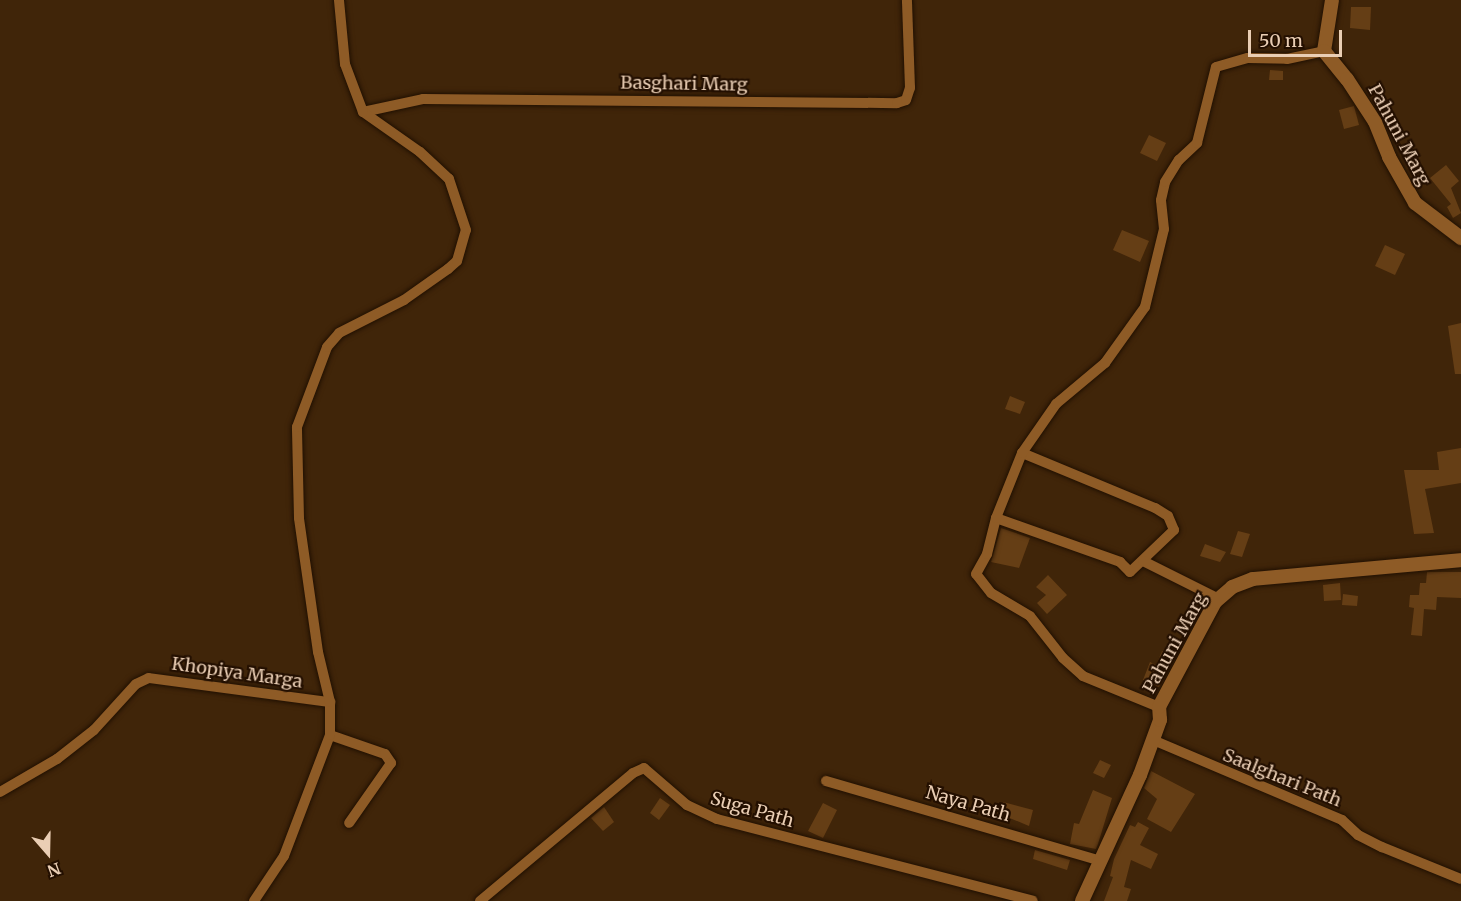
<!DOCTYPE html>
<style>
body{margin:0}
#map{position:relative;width:1461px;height:901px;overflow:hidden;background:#402509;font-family:Merriweather,serif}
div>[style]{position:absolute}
.building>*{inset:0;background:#653e15}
.roads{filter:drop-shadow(0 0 2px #201002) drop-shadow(0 0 2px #201002)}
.minor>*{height:10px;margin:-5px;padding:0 5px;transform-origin:5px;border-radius:5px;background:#8e5b26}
.tertiary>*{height:14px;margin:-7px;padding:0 7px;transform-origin:7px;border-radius:7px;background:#8e5b26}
span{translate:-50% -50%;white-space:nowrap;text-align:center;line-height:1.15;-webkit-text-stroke:4.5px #230f00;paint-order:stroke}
.street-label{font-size:18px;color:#eaceb4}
.north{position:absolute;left:18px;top:823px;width:60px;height:60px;-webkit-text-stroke:4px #230f00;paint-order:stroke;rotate:160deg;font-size:16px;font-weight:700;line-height:24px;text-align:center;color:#eaceb4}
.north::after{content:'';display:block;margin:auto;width:21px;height:27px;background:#eaceb4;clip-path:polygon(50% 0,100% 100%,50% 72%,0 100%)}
.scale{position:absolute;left:1248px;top:30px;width:94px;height:27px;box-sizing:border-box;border:3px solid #eaceb4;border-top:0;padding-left:8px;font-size:18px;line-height:21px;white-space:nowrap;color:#eaceb4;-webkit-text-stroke:4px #230f00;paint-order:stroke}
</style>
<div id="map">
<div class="building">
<div style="clip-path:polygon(1351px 7px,1371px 7px,1370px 30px,1350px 28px)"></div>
<div style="clip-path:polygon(1270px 70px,1283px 71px,1283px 80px,1269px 80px)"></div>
<div style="clip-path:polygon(1354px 106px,1359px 125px,1344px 129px,1339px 110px)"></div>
<div style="clip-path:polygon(1149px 135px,1166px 143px,1157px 161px,1140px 153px)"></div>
<div style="clip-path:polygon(1446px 165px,1459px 181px,1451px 188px,1461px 213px,1453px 218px,1447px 207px,1451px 204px,1430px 178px)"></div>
<div style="clip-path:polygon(1122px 230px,1149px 241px,1140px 262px,1113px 250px)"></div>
<div style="clip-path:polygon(1385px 245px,1405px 254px,1395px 275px,1375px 266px)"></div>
<div style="clip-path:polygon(1461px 323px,1461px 374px,1455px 374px,1448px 326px)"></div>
<div style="clip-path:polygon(1010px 396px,1025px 402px,1020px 414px,1005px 409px)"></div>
<div style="clip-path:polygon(1461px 448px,1461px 483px,1425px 489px,1434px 533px,1414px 534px,1404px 470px,1439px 470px,1437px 452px)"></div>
<div style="clip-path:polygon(1001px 528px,1030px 538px,1019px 568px,991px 562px)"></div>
<div style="clip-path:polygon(1238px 531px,1250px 534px,1242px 557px,1230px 554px)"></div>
<div style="clip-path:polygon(1205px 544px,1226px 552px,1220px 562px,1200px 556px)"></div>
<div style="clip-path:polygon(1427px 572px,1461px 572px,1461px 598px,1437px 597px,1436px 610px,1424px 609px,1422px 636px,1411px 635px,1414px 608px,1409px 607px,1410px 595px,1419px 595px,1420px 583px,1426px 583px)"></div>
<div style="clip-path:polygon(1048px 575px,1067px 595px,1047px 614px,1037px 603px,1046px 595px,1036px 587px)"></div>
<div style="clip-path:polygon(1340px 583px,1341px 600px,1324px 601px,1323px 585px)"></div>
<div style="clip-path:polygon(1343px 594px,1358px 596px,1357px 606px,1342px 605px)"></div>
<div style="clip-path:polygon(1162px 651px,1174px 657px,1159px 687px,1143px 680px,1150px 662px,1156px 665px)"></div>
<div style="clip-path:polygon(1100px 760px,1111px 765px,1104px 778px,1093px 773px)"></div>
<div style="clip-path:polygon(1151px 771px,1195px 794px,1171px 832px,1147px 819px,1157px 799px,1144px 788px)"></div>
<div style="clip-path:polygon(1093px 790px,1112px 798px,1098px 844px,1096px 849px,1070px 844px,1074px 823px,1079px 824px)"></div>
<div style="clip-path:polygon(660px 798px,670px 805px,659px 820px,650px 813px)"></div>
<div style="clip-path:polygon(1003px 802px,1033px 810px,1029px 826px,1000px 814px)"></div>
<div style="clip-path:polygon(823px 803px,837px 810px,823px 838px,808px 831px)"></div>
<div style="clip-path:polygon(604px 807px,614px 822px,603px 831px,591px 818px)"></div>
<div style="clip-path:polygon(1138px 822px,1149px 828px,1140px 845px,1158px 854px,1151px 869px,1131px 860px,1124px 887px,1131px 889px,1127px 901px,1104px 901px,1113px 877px,1110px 876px,1114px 859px,1130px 825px,1135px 827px)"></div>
<div style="clip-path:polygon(1035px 850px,1070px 860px,1067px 870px,1033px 859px)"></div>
</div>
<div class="roads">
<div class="minor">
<div style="left:363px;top:112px;width:61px;rotate:-12.2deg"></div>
<div style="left:423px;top:99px;width:474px;rotate:0.5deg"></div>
<div style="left:897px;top:103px;width:9px;rotate:-18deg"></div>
<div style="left:906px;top:100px;width:13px;rotate:-72deg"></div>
<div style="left:910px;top:88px;width:88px;rotate:-92deg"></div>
<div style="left:996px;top:518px;width:132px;rotate:19.5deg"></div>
<div style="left:1120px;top:562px;width:14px;rotate:45deg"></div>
<div style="left:1130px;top:572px;width:61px;rotate:-43.7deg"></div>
<div style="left:1174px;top:530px;width:15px;rotate:-113deg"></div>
<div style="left:1168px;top:516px;width:15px;rotate:-148deg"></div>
<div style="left:1155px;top:508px;width:144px;rotate:-157.5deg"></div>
<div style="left:1143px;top:561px;width:85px;rotate:26.6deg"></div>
<div style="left:1159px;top:707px;width:82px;rotate:-157.8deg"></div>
<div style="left:1083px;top:676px;width:27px;rotate:-138deg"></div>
<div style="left:1063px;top:658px;width:53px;rotate:-128.2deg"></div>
<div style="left:1030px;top:616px;width:45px;rotate:-149.5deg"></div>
<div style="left:991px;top:593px;width:24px;rotate:-128deg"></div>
<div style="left:976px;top:574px;width:23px;rotate:-61deg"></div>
<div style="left:987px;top:554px;width:37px;rotate:-76deg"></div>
<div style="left:996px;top:518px;width:70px;rotate:-68.2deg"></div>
<div style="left:1022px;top:453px;width:60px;rotate:-55.2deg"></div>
<div style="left:1056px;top:404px;width:64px;rotate:-39.9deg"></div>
<div style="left:1105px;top:363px;width:69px;rotate:-54.5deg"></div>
<div style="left:1145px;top:307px;width:80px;rotate:-76.3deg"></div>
<div style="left:1164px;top:229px;width:29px;rotate:-96deg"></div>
<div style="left:1161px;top:200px;width:18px;rotate:-77deg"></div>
<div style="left:1165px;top:182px;width:26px;rotate:-58deg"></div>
<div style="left:1179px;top:160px;width:25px;rotate:-43deg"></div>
<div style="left:1197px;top:143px;width:78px;rotate:-76deg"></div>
<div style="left:1216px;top:67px;width:33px;rotate:-16deg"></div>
<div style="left:1248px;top:58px;width:39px;rotate:1deg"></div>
<div style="left:1287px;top:59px;width:38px;rotate:-12deg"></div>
<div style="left:330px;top:735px;width:58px;rotate:19.1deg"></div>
<div style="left:385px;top:754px;width:11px;rotate:56deg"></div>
<div style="left:391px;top:763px;width:73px;rotate:125deg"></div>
<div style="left:1153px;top:740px;width:205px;rotate:22.9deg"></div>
<div style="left:1342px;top:820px;width:22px;rotate:43deg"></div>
<div style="left:1358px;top:835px;width:27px;rotate:27deg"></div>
<div style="left:1382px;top:847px;width:85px;rotate:22.1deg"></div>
<div style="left:826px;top:781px;width:286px;rotate:16.2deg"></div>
<div style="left:0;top:792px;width:66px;rotate:-30.1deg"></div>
<div style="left:57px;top:759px;width:47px;rotate:-38.1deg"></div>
<div style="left:94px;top:730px;width:62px;rotate:-47.6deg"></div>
<div style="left:136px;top:684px;width:14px;rotate:-25deg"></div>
<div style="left:149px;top:678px;width:183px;rotate:7.6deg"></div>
<div style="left:254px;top:901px;width:54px;rotate:-56.3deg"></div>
<div style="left:284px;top:856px;width:129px;rotate:-69.2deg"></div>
<div style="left:330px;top:735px;width:33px;rotate:-90deg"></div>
<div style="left:330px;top:702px;width:51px;rotate:-103.5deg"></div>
<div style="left:318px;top:652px;width:135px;rotate:-98.1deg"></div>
<div style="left:299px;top:518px;width:91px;rotate:-91.3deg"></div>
<div style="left:297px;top:427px;width:85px;rotate:-69.4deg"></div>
<div style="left:327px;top:347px;width:18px;rotate:-49deg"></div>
<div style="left:339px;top:333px;width:73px;rotate:-26.9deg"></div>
<div style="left:404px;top:300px;width:54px;rotate:-35.2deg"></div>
<div style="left:448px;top:269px;width:12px;rotate:-42deg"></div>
<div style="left:457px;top:261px;width:32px;rotate:-74deg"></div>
<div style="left:466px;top:230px;width:54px;rotate:-108.4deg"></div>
<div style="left:449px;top:179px;width:40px;rotate:-137deg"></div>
<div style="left:420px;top:152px;width:70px;rotate:-144.9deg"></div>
<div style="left:363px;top:112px;width:51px;rotate:-110.6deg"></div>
<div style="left:345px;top:64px;width:64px;rotate:-95.4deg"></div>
<div style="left:480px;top:901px;width:199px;rotate:-39.9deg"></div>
<div style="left:633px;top:773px;width:12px;rotate:-24deg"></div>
<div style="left:644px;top:768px;width:57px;rotate:40.7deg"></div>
<div style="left:687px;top:805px;width:33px;rotate:25deg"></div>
<div style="left:717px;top:819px;width:326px;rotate:14.5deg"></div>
</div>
<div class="tertiary">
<div style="left:1332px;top:0;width:52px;rotate:98.9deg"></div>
<div style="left:1324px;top:51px;width:36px;rotate:51deg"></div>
<div style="left:1347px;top:79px;width:51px;rotate:56.9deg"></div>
<div style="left:1375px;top:122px;width:38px;rotate:68deg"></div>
<div style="left:1389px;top:157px;width:53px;rotate:60.5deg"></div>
<div style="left:1415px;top:203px;width:58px;rotate:37.3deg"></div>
<div style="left:1082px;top:901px;width:139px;rotate:-65.3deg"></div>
<div style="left:1140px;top:775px;width:59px;rotate:-70deg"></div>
<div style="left:1160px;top:720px;width:13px;rotate:-94deg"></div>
<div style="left:1159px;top:707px;width:119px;rotate:-61.9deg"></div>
<div style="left:1215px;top:602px;width:23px;rotate:-41deg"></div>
<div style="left:1232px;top:587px;width:22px;rotate:-21deg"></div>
<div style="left:1253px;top:579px;width:209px;rotate:-5.2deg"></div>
</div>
</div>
<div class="street-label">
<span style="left:684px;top:84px;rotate:1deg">Basghari Marg</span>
<span style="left:1399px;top:135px;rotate:62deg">Pahuni Marg</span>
<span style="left:1175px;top:643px;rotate:-61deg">Pahuni Marg</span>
<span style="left:237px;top:673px;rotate:8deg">Khopiya Marga</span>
<span style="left:1282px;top:778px;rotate:22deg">Saalghari Path</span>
<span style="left:968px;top:804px;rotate:16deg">Naya Path</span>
<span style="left:752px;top:810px;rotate:16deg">Suga Path</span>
</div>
<div class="north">N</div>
<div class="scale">50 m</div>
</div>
